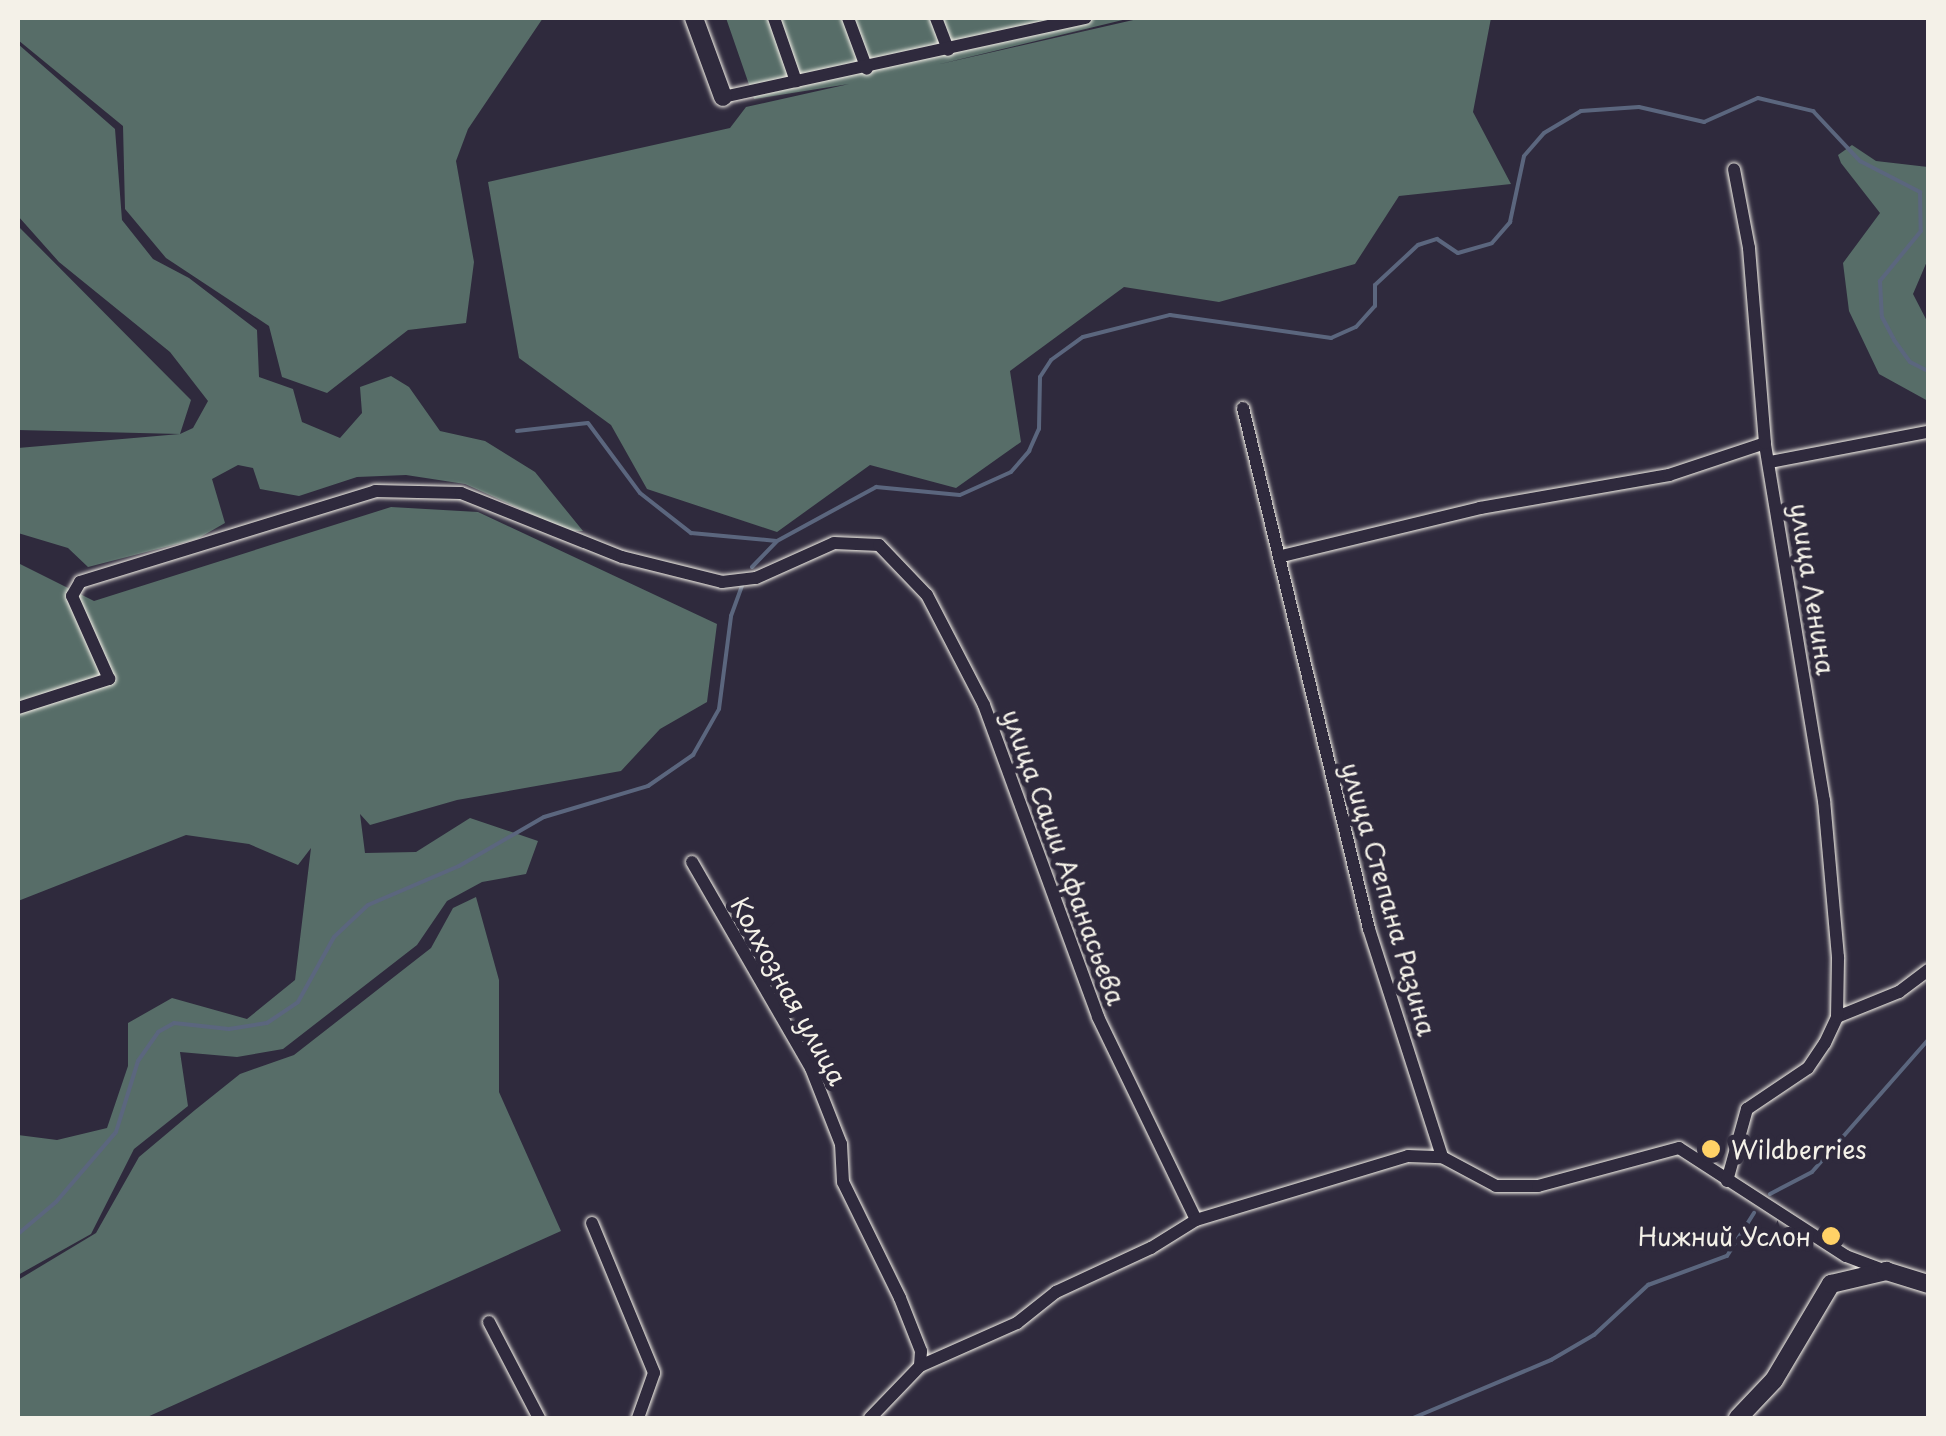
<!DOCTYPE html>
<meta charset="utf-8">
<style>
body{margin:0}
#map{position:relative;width:1946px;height:1436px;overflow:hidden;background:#2f2a3d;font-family:"Playpen Sans",sans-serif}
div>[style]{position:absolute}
.green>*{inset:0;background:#576d68}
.stream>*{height:4px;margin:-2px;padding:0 2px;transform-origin:2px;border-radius:2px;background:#5b667e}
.roads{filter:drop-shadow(0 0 2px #f4f1e8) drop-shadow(0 0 2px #f4f1e8)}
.street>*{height:12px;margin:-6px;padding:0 6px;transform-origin:6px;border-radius:6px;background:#2f2a3d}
.secondary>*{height:18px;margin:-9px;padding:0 9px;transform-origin:9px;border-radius:9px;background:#2f2a3d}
.dots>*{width:28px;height:28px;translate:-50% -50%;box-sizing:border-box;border:5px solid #2f2a3d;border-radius:50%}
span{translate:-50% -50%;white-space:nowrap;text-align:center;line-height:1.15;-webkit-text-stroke:10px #2f2a3d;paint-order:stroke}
.street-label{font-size:25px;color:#f4f1e8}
.poi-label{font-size:25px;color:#f4f1e8}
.left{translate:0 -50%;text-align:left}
.right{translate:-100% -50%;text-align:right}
.frame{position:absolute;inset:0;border:20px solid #f4f1e8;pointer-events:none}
</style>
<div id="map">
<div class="green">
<div style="clip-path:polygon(18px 18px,543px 18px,468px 129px,456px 161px,474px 262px,466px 323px,408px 330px,327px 393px,282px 377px,269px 326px,166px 258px,125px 209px,123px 126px,18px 40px)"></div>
<div style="clip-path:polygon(726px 18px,1131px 18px,936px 65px,1142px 18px,1491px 18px,1473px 112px,1511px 184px,1399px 196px,1355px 264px,1219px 302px,1124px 287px,1010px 371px,1021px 442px,956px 488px,870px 465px,777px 532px,647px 489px,611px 425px,519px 358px,488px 182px,730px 128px,746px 107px,849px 84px,754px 99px)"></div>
<div style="clip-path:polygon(18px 44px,115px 129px,122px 220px,153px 259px,189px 278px,257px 330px,259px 377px,293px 389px,302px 422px,340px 438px,362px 413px,360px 387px,391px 376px,409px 387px,440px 431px,485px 441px,535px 472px,583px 531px,569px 531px,465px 484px,406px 475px,357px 477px,299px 496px,260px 489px,253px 468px,238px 465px,212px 479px,225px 523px,197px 539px,88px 567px,68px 548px,18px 533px,18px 448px,180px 434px,18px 430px,18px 226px,191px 400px,180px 434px,193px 428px,208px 401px,170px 352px,59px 262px,18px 216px)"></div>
<div style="clip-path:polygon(1852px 145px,1876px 161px,1928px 167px,1928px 259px,1913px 294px,1928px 323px,1928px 401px,1879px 374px,1849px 311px,1843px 263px,1880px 213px,1841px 163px,1838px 155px)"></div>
<div style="clip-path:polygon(391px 507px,478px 512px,717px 624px,707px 702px,660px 729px,621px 771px,457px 800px,370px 825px,360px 814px,365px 853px,416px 852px,470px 818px,538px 841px,526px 874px,482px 882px,447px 901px,417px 945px,283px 1049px,237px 1057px,180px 1052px,188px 1106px,134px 1149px,91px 1234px,18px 1275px,18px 1135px,57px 1140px,107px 1128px,128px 1066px,128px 1023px,172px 998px,247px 1019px,295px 980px,311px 848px,298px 865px,249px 844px,186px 835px,18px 901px,18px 563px,94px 601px)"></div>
<div style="clip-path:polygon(476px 897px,499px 980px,499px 1092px,561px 1231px,145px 1418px,18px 1418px,18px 1280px,96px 1233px,139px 1157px,195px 1110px,240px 1074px,294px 1055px,431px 948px,453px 908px)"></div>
</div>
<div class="stream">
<div style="left:517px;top:431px;width:71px;rotate:-6.4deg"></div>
<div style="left:588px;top:423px;width:87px;rotate:53.4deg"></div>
<div style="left:640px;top:493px;width:65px;rotate:38.1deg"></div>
<div style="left:691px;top:533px;width:86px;rotate:5.3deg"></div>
<div style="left:777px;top:541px;width:113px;rotate:-28.6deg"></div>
<div style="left:876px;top:487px;width:84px;rotate:5.4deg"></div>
<div style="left:960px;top:495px;width:56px;rotate:-24.3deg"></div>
<div style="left:1011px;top:472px;width:28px;rotate:-49deg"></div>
<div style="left:1029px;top:451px;width:24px;rotate:-66deg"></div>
<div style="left:1039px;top:429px;width:52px;rotate:-88.9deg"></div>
<div style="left:1040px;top:377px;width:20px;rotate:-57deg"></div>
<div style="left:1051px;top:360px;width:39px;rotate:-36deg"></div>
<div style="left:1083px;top:337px;width:90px;rotate:-14.2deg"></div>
<div style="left:1170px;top:315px;width:163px;rotate:8.1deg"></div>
<div style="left:1331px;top:338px;width:27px;rotate:-24deg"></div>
<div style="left:1356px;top:327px;width:28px;rotate:-48deg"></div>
<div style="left:1375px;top:306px;width:21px;rotate:-90deg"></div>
<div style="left:1375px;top:285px;width:59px;rotate:-42.9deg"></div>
<div style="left:1418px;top:245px;width:20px;rotate:-18deg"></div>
<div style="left:1437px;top:239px;width:25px;rotate:34deg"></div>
<div style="left:1458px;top:253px;width:35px;rotate:-16deg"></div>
<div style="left:1492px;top:243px;width:28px;rotate:-49deg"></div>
<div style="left:1510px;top:222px;width:67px;rotate:-78deg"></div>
<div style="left:1524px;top:156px;width:30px;rotate:-49deg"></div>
<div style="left:1544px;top:133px;width:43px;rotate:-30.7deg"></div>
<div style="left:1581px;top:111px;width:58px;rotate:-3.9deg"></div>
<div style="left:1639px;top:107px;width:67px;rotate:13deg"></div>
<div style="left:1704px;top:122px;width:59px;rotate:-24deg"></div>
<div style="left:1758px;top:98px;width:57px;rotate:13.3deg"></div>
<div style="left:1813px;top:111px;width:69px;rotate:46.8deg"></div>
<div style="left:1860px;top:161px;width:68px;rotate:27.3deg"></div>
<div style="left:1920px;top:192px;width:39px;rotate:89deg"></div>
<div style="left:1921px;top:231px;width:65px;rotate:129.4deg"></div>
<div style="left:1880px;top:281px;width:36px;rotate:87deg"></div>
<div style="left:1882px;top:317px;width:26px;rotate:62deg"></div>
<div style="left:1894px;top:340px;width:27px;rotate:54deg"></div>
<div style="left:1910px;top:362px;width:20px;rotate:27deg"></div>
<div style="left:752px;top:567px;width:35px;rotate:-46deg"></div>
<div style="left:1770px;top:1194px;width:47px;rotate:-27.6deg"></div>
<div style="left:1812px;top:1172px;width:176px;rotate:-48.7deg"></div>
<div style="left:18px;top:1234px;width:50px;rotate:-40.1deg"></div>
<div style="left:56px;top:1202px;width:92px;rotate:-49.4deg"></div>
<div style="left:116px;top:1132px;width:74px;rotate:-72.8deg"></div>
<div style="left:138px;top:1061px;width:35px;rotate:-55deg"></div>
<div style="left:158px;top:1032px;width:18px;rotate:-29deg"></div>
<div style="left:174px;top:1023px;width:55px;rotate:6.2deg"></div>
<div style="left:229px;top:1029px;width:38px;rotate:-9deg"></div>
<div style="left:267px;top:1023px;width:37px;rotate:-34deg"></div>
<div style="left:298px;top:1002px;width:74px;rotate:-61deg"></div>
<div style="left:334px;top:937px;width:47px;rotate:-43.3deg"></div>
<div style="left:368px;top:905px;width:99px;rotate:-23.2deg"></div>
<div style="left:459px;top:866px;width:98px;rotate:-30deg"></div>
<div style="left:544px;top:817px;width:109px;rotate:-16.6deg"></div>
<div style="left:648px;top:786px;width:55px;rotate:-34.6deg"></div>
<div style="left:693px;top:755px;width:53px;rotate:-60.5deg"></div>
<div style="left:719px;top:709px;width:94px;rotate:-82.6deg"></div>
<div style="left:731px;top:616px;width:35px;rotate:-70deg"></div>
<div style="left:1413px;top:1418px;width:150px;rotate:-22.8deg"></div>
<div style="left:1551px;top:1360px;width:50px;rotate:-30.2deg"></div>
<div style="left:1594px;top:1335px;width:74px;rotate:-42.8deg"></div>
<div style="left:1648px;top:1285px;width:84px;rotate:-20.2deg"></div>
<div style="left:1727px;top:1256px;width:51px;rotate:-57.9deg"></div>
</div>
<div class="roads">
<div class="street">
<div style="left:774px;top:18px;width:67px;rotate:70.8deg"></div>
<div style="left:848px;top:18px;width:54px;rotate:69.6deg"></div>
<div style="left:936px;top:18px;width:34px;rotate:69deg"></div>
<div style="left:723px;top:97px;width:371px;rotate:-12.3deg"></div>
<div style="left:1243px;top:408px;width:536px;rotate:76.4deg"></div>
<div style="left:1369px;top:929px;width:239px;rotate:72.2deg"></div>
<div style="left:1442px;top:1157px;width:61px;rotate:28.2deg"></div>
<div style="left:1496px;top:1186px;width:42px"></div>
<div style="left:1538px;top:1186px;width:146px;rotate:-15.1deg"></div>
<div style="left:1679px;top:1148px;width:199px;rotate:32.9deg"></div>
<div style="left:1846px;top:1256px;width:43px;rotate:20.6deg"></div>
<div style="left:1770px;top:462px;width:161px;rotate:-10.8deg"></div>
<div style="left:1282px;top:556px;width:204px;rotate:-13.6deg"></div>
<div style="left:1480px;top:508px;width:192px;rotate:-9.9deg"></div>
<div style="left:1669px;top:475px;width:101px;rotate:-18.4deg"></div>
<div style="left:18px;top:708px;width:96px;rotate:-17.7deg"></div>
<div style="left:109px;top:679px;width:91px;rotate:-114deg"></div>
<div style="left:72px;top:596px;width:16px;rotate:-60deg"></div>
<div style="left:80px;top:582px;width:309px;rotate:-17.1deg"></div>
<div style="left:375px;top:491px;width:86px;rotate:1.3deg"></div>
<div style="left:461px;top:493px;width:173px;rotate:21.7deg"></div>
<div style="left:622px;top:557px;width:103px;rotate:14deg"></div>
<div style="left:722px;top:582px;width:34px;rotate:-7deg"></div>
<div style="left:756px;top:578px;width:85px;rotate:-24.2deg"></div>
<div style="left:834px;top:543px;width:45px;rotate:2.5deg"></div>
<div style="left:879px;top:545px;width:69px;rotate:46.2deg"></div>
<div style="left:927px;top:595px;width:124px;rotate:62.6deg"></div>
<div style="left:984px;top:705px;width:332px;rotate:69.9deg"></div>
<div style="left:1098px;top:1017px;width:225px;rotate:64.2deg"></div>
<div style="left:692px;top:862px;width:238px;rotate:60deg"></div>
<div style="left:811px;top:1068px;width:82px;rotate:68.5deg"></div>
<div style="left:841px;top:1144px;width:38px;rotate:87deg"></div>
<div style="left:843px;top:1182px;width:129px;rotate:63.8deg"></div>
<div style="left:900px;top:1298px;width:57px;rotate:68.4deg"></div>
<div style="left:921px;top:1351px;width:15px;rotate:94deg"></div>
<div style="left:1837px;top:1017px;width:67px;rotate:-22deg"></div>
<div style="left:1899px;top:992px;width:36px;rotate:-37deg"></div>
<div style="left:1727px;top:1181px;width:75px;rotate:-74.5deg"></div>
<div style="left:1747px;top:1109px;width:73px;rotate:-33.9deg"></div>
<div style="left:1808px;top:1068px;width:30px;rotate:-56deg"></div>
<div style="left:1825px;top:1043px;width:29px;rotate:-65deg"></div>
<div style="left:1837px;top:1017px;width:60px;rotate:-89deg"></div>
<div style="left:1838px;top:957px;width:157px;rotate:-95.1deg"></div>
<div style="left:1824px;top:801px;width:363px;rotate:-99.4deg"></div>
<div style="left:1765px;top:443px;width:196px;rotate:-94.7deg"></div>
<div style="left:1749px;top:248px;width:80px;rotate:-100.8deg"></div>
<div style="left:592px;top:1223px;width:162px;rotate:67.5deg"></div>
<div style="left:654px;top:1373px;width:48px;rotate:109.6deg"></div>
<div style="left:489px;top:1322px;width:108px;rotate:62.5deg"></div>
<div style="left:870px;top:1418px;width:72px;rotate:-46.1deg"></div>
<div style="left:920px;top:1366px;width:106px;rotate:-23.9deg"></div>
<div style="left:1017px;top:1323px;width:50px;rotate:-38.5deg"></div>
<div style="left:1056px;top:1292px;width:105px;rotate:-24.9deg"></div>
<div style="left:1151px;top:1248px;width:53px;rotate:-31.9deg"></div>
<div style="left:1196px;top:1220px;width:221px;rotate:-16.8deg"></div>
<div style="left:1408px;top:1156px;width:34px;rotate:2deg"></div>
</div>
<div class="secondary">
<div style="left:694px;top:18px;width:84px;rotate:69.8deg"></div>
<div style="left:1738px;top:1418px;width:52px;rotate:-46.5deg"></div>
<div style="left:1774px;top:1380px;width:112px;rotate:-59.3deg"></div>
<div style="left:1831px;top:1284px;width:57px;rotate:-13.3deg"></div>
<div style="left:1886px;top:1271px;width:44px;rotate:17.2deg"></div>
</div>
</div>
<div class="dots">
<div style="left:1711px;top:1149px;background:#ffd166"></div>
<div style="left:1831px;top:1236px;background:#ffd166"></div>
</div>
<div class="street-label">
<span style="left:1813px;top:589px;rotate:81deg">улица Ленина</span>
<span style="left:1064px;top:857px;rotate:70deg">улица Саши Афанасьева</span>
<span style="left:1389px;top:899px;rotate:74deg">улица Степана Разина</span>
<span style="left:789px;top:991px;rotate:61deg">Колхозная улица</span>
</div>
<div class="poi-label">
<span class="left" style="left:1731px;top:1149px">Wildberries</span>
<span class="right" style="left:1811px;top:1236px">Нижний Услон</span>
</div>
<div class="frame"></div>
</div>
